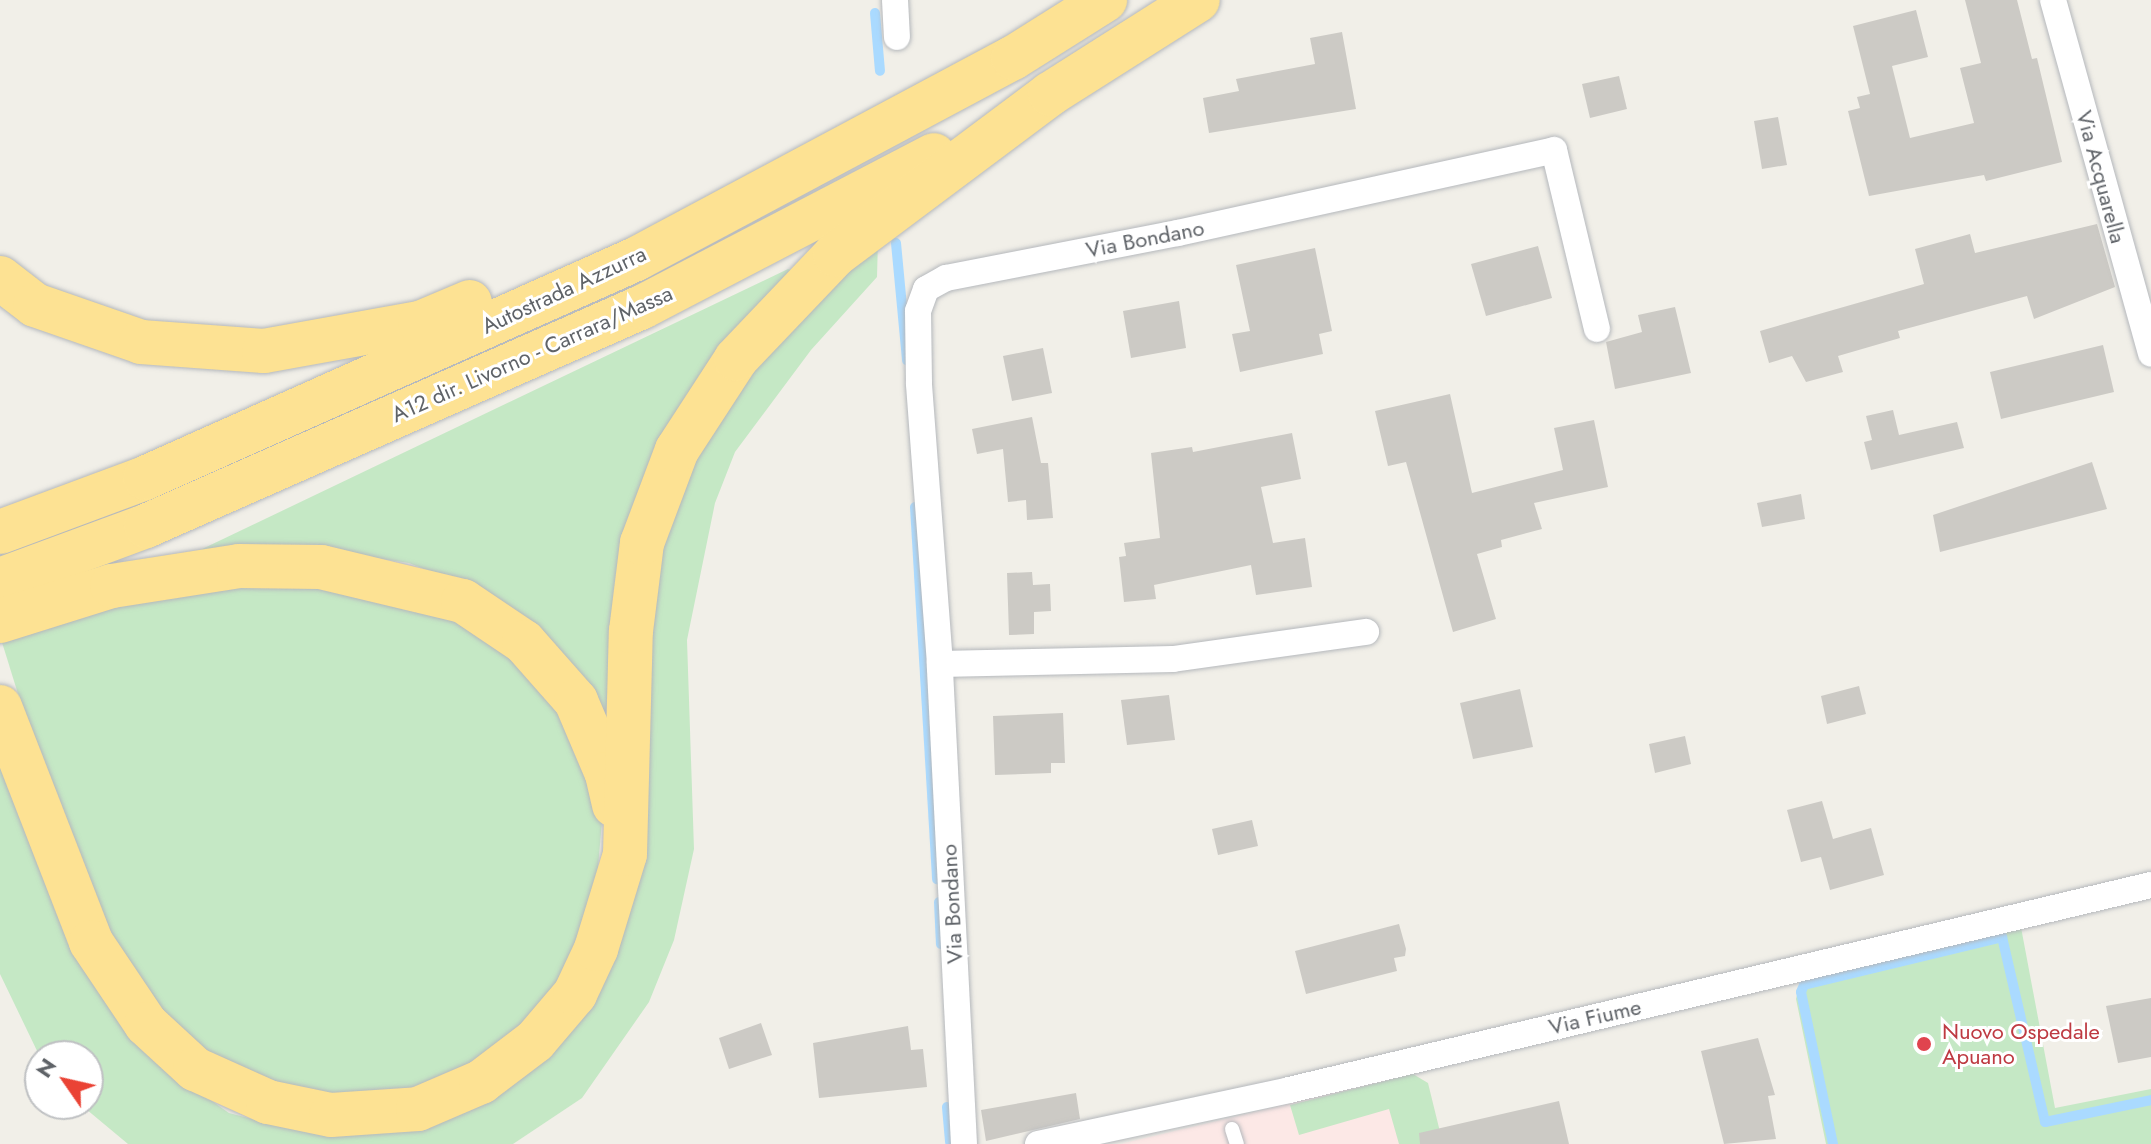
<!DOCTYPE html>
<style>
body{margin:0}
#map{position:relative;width:2151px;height:1144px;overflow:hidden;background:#f1efe8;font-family:Jost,sans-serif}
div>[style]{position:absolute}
.medical>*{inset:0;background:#fce8e6}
.green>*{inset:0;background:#c5e8c5}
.stream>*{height:10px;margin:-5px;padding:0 5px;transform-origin:5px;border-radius:5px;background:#aadaff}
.building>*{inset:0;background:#cccac5}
.roads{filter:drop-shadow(0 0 2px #b5b8bc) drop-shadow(0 0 2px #b5b8bc)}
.lane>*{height:14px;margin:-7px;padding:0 7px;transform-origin:7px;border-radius:7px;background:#fff}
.street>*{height:26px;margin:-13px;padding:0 13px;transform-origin:13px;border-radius:13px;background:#fff}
.highway>*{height:44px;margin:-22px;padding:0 22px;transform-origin:22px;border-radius:22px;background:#fde293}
.dots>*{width:22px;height:22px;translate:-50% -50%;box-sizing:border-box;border:4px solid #fff;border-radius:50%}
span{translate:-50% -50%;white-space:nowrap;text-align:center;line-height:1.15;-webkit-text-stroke:6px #fff;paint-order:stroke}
.street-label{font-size:22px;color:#5f6368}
.health-label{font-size:22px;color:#be3a42}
.left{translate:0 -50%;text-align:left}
.north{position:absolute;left:24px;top:1040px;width:80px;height:80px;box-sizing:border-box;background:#fff;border:2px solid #bfc1c3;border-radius:50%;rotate:304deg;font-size:22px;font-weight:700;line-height:32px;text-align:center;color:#5f6368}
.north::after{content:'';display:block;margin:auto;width:28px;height:36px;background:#ea4335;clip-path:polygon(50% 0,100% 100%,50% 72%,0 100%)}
</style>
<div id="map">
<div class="medical">
<div style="clip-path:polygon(1413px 1074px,1428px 1083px,1443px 1144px,1120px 1144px)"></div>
</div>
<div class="green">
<div style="clip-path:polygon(878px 240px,877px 277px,811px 350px,735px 452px,715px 503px,687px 640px,694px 849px,674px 940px,649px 1002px,582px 1098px,513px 1144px,128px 1144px,80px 1104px,88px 1104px,88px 1056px,40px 1057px,0 974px,0 762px,116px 1018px,153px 1060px,229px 1113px,291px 1129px,341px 1133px,577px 1024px,664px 535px,688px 472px,767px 344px)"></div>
<div style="clip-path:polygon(788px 269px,796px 272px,686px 412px,614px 730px,472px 588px,409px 563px,321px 550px,198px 551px)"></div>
<div style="clip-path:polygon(334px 579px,464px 617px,567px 708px,602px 821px,595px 902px,573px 963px,545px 1002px,500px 1046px,458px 1075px,398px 1094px,330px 1100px,220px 1064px,173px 1030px,109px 940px,38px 758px,0 636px,138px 592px)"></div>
<div style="clip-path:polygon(2020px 922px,2055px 1108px,2151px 1089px,2151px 1144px,1826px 1144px,1796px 999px,1802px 976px)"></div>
<div style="clip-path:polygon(1413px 1074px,1428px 1083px,1443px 1144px,1399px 1144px,1389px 1109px,1299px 1135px,1290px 1105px)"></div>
</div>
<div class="stream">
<div style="left:875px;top:13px;width:58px;rotate:85.1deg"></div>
<div style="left:896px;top:243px;width:118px;rotate:84.6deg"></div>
<div style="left:915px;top:507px;width:373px;rotate:86.6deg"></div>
<div style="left:939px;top:902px;width:42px;rotate:87.3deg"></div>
<div style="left:947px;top:1107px;width:35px;rotate:85deg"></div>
<div style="left:1833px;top:1144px;width:155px;rotate:-101.9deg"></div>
<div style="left:1801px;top:992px;width:8px;rotate:-67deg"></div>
<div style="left:1804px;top:985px;width:204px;rotate:-13.6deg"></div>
<div style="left:2002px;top:937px;width:190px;rotate:76.9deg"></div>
<div style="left:2045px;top:1122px;width:108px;rotate:-11.7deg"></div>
</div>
<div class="building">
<div style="clip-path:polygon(1965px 0,2017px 0,2032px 59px,2037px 58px,2062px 162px,1986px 181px,1984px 175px,1869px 196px,1848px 111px,1860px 108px,1857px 97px,1870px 94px,1853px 26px,1916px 10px,1928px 57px,1892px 66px,1910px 138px,1974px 123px,1960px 68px,1981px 63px)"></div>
<div style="clip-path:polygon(1342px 32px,1356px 109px,1209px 133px,1203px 98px,1239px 91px,1236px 79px,1315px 64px,1310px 38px)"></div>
<div style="clip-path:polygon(1619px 76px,1627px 109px,1590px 118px,1582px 84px)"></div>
<div style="clip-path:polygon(1778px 117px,1787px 165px,1762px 169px,1754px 121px)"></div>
<div style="clip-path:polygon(2097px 224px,2115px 287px,2034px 319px,2027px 296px,1898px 331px,1900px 338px,1838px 356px,1843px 372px,1806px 382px,1792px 356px,1769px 363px,1760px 331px,1924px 284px,1915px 249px,1970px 234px,1975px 253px)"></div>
<div style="clip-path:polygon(1538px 246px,1552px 298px,1486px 316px,1471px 264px)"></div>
<div style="clip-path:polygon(1315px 248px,1332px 331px,1319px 334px,1323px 354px,1240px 372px,1232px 334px,1250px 331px,1236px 265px)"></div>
<div style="clip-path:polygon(1179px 301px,1186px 348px,1131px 358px,1123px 311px)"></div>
<div style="clip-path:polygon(1675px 307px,1691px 373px,1615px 389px,1606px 342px,1642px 332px,1638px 315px)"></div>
<div style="clip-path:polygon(2103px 345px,2114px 392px,2001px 419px,1990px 372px)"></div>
<div style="clip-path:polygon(1043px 348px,1052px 393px,1012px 401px,1003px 356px)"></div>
<div style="clip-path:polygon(1450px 394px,1472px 493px,1563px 470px,1554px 428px,1594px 420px,1608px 487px,1534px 503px,1542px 529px,1501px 540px,1502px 547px,1477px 554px,1496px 619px,1453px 632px,1406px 462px,1388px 466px,1375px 411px)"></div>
<div style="clip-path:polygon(1893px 410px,1899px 435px,1957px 422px,1964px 448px,1871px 470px,1864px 442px,1872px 440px,1866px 416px)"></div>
<div style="clip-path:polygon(1032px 417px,1041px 463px,1048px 463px,1053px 518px,1027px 520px,1026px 500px,1008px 502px,1003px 449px,977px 454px,972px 429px)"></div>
<div style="clip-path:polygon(1292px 433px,1301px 479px,1261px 487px,1273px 543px,1305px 538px,1312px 587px,1256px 595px,1251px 565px,1154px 585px,1156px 599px,1124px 602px,1119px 557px,1126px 556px,1124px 543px,1160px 538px,1151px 453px,1192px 447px,1193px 452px)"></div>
<div style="clip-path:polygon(2092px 462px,2107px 509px,1940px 552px,1933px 515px)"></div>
<div style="clip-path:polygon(1801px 494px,1805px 519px,1762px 527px,1757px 503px)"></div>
<div style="clip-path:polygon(1032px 572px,1033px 585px,1050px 584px,1051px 611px,1034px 612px,1034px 634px,1009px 635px,1007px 573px)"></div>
<div style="clip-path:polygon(1859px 686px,1866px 714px,1827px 724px,1821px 696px)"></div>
<div style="clip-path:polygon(1520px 689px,1533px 747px,1473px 759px,1460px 703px)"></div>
<div style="clip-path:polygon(1169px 695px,1175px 740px,1127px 745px,1121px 700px)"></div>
<div style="clip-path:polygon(1063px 713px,1065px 763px,1051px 763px,1051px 773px,995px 775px,993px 716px)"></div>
<div style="clip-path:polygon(1685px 736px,1691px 764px,1655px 773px,1649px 744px)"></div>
<div style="clip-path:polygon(1822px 801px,1833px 839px,1871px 828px,1884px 875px,1830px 890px,1821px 857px,1801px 862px,1787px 810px)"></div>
<div style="clip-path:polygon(1252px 820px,1258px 846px,1218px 855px,1212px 829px)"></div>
<div style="clip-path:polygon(1399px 924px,1406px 949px,1405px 956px,1394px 958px,1397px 971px,1306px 994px,1295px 951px)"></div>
<div style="clip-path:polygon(2151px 998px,2151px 1057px,2118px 1063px,2106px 1006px)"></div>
<div style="clip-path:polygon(761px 1023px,772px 1055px,729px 1069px,719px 1038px)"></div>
<div style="clip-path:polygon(908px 1026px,911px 1050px,923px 1049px,927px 1087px,819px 1098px,813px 1043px)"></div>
<div style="clip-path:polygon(1758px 1038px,1775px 1095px,1768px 1096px,1776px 1139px,1724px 1144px,1701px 1051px)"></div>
<div style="clip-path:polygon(1076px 1093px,1080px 1119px,986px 1141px,981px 1110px)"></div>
<div style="clip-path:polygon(1559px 1101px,1569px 1144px,1420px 1144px,1419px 1133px)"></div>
</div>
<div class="roads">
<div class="lane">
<div style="left:1232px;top:1129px;width:16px;rotate:72deg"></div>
</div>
<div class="street">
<div style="left:895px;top:0;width:37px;rotate:87deg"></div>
<div style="left:2053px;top:0;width:367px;rotate:74.5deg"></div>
<div style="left:940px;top:664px;width:233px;rotate:-1.2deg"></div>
<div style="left:1173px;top:659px;width:195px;rotate:-8deg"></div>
<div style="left:964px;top:1144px;width:481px;rotate:-92.9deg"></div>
<div style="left:940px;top:664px;width:282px;rotate:-94.3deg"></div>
<div style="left:919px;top:383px;width:72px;rotate:-90.8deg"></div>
<div style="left:918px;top:311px;width:23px;rotate:-70deg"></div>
<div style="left:926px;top:289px;width:23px;rotate:-29deg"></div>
<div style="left:946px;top:278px;width:236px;rotate:-11deg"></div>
<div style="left:1178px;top:233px;width:385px;rotate:-12.4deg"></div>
<div style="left:1554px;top:150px;width:184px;rotate:76.5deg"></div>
<div style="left:1038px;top:1144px;width:257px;rotate:-12.1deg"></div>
<div style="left:1289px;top:1090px;width:886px;rotate:-13.38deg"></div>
</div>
<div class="highway">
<div style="left:0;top:278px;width:44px;rotate:37.6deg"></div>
<div style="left:35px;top:305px;width:112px;rotate:19.2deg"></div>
<div style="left:141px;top:342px;width:123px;rotate:4.2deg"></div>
<div style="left:264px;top:351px;width:158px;rotate:-10.2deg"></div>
<div style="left:420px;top:323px;width:54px;rotate:-22.8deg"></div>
<div style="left:0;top:532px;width:155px;rotate:-20.4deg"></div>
<div style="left:145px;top:478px;width:538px;rotate:-24.04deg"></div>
<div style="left:636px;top:259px;width:427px;rotate:-28.1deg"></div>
<div style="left:1013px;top:58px;width:109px;rotate:-32.2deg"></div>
<div style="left:0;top:580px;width:156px;rotate:-20.3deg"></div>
<div style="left:146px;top:526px;width:542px;rotate:-23.82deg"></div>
<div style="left:642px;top:307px;width:329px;rotate:-27.5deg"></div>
<div style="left:0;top:621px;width:117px;rotate:-17.4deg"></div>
<div style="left:112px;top:586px;width:129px;rotate:-8.9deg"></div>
<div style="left:239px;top:566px;width:82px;rotate:0.7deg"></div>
<div style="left:321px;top:567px;width:146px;rotate:13.5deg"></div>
<div style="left:463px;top:601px;width:73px;rotate:33.9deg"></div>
<div style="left:524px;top:642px;width:79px;rotate:48.6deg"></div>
<div style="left:576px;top:701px;width:79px;rotate:67deg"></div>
<div style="left:607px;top:774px;width:32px;rotate:77deg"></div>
<div style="left:0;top:707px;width:252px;rotate:68.8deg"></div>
<div style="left:91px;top:942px;width:99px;rotate:56.1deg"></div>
<div style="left:146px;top:1024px;width:67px;rotate:42.6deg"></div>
<div style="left:195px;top:1069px;width:80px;rotate:24.3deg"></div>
<div style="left:268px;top:1102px;width:64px;rotate:11.7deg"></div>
<div style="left:331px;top:1115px;width:87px;rotate:-3.9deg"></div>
<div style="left:418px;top:1109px;width:69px;rotate:-23.2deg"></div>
<div style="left:481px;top:1082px;width:68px;rotate:-37.2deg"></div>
<div style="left:535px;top:1041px;width:62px;rotate:-49.6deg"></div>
<div style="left:575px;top:994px;width:50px;rotate:-65deg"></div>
<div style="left:596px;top:949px;width:99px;rotate:-73deg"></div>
<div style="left:625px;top:854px;width:223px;rotate:-88.5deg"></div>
<div style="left:631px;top:631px;width:89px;rotate:-82.9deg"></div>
<div style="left:642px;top:543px;width:99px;rotate:-69.4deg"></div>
<div style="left:677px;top:450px;width:108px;rotate:-57deg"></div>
<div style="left:736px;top:359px;width:144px;rotate:-46.4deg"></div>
<div style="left:835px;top:255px;width:269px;rotate:-36.8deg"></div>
<div style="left:1050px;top:94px;width:175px;rotate:-32.4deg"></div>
</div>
</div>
<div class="dots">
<div style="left:1924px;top:1044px;background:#e0444e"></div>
</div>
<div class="street-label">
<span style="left:2101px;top:177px;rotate:75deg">Via Acquarella</span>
<span style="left:1145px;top:239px;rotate:-11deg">Via Bondano</span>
<span style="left:564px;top:290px;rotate:-25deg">Autostrada Azzurra</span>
<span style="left:532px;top:354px;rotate:-24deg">A12 dir. Livorno - Carrara/Massa</span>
<span style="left:952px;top:904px;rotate:-93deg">Via Bondano</span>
<span style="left:1595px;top:1017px;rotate:-13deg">Via Fiume</span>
</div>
<div class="health-label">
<span class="left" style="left:1942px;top:1044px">Nuovo Ospedale<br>Apuano</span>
</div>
<div class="north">N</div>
</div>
